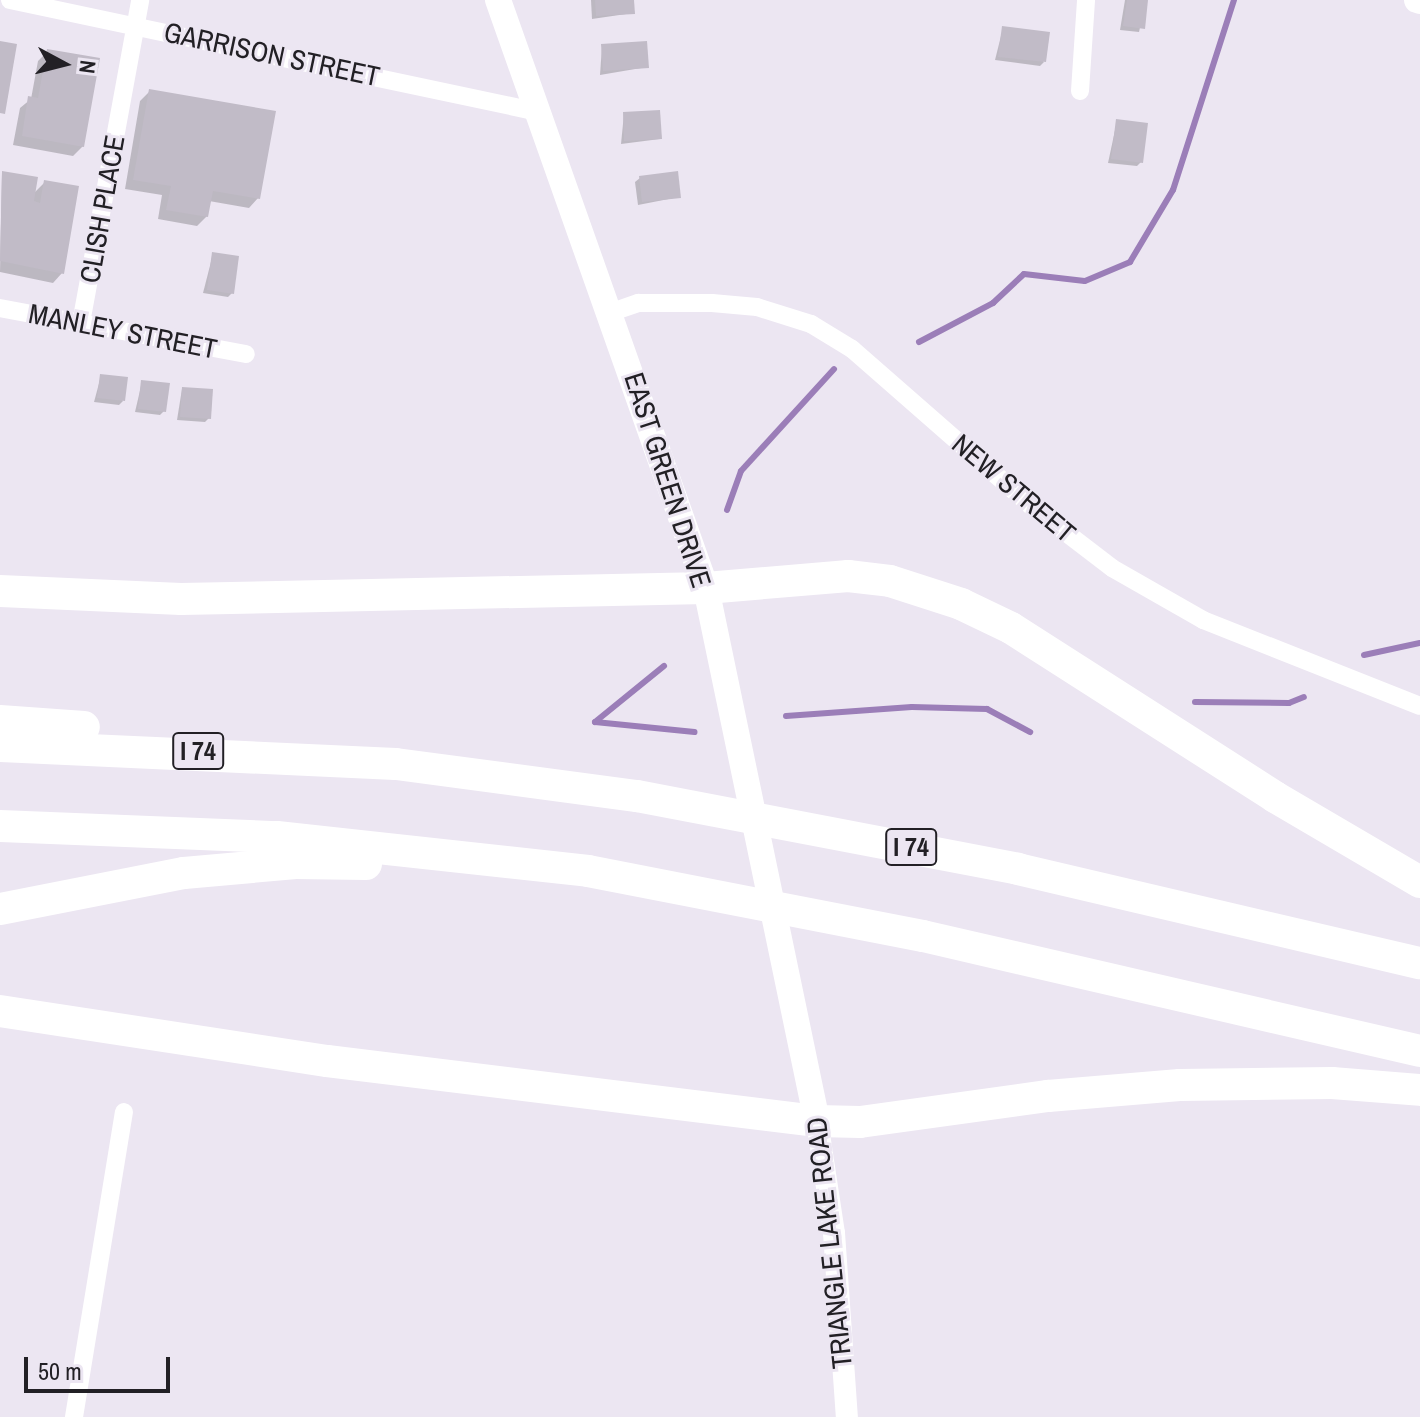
<!DOCTYPE html>
<style>
body{margin:0}
#map{position:relative;width:1420px;height:1417px;overflow:hidden;background:#ece6f2;font-family:"Archivo Narrow",sans-serif}
div>[style]{position:absolute}
.shadow>*{inset:0;background:#0003}
.stream>*{height:6px;margin:-3px;padding:0 3px;transform-origin:3px;border-radius:3px;background:#9b7eb8}
.building>*{inset:0;background:#c1bbc7}
.minor>*{height:18px;margin:-9px;padding:0 9px;transform-origin:9px;border-radius:9px;background:#fff}
.tertiary>*{height:22px;margin:-11px;padding:0 11px;transform-origin:11px;border-radius:11px;background:#fff}
.secondary>*{height:26px;margin:-13px;padding:0 13px;transform-origin:13px;border-radius:13px;background:#fff}
.motorway>*{height:32px;margin:-16px;padding:0 16px;transform-origin:16px;border-radius:16px;background:#fff}
span{translate:-50% -50%;white-space:nowrap;text-align:center;line-height:1.15;-webkit-text-stroke:6px #ece6f2;paint-order:stroke}
.shield-label span{padding:2px 6px;background:#ece6f2;border:2px solid;border-radius:6px;-webkit-text-stroke-width:0}
.shield-label{font-size:26px;color:#222025;font-weight:700}
.street-label{font-size:28px;color:#222025}
.north{position:absolute;left:24px;top:24px;width:80px;height:80px;-webkit-text-stroke:6px #ece6f2;paint-order:stroke;rotate:97deg;font-size:22px;font-weight:700;line-height:32px;text-align:center;color:#222025}
.north::after{content:'';display:block;margin:auto;width:28px;height:36px;background:#222025;clip-path:polygon(50% 0,100% 100%,50% 72%,0 100%)}
.scale{position:absolute;left:24px;top:1357px;width:146px;height:36px;box-sizing:border-box;border:4px solid #222025;border-top:0;padding-left:10px;font-size:24px;line-height:28px;white-space:nowrap;color:#222025;-webkit-text-stroke:6px #ece6f2;paint-order:stroke}
</style>
<div id="map">
<div class="shadow">
<div style="clip-path:polygon(591px 0,632px 0,633px 13px,592px 19px)"></div>
<div style="clip-path:polygon(1125px 0,1146px 0,1139px 32px,1120px 30px)"></div>
<div style="clip-path:polygon(1003px 28px,1044px 62px,1040px 66px,995px 60px)"></div>
<div style="clip-path:polygon(602px 46px,647px 67px,600px 75px)"></div>
<div style="clip-path:polygon(48px 51px,83px 146px,73px 156px,13px 145px,20px 108px,31px 99px,38px 61px)"></div>
<div style="clip-path:polygon(150px 91px,258px 198px,249px 208px,209px 201px,207px 216px,197px 226px,158px 219px,162px 195px,125px 189px,140px 101px)"></div>
<div style="clip-path:polygon(624px 114px,660px 139px,621px 144px)"></div>
<div style="clip-path:polygon(1117px 121px,1141px 162px,1137px 166px,1108px 163px)"></div>
<div style="clip-path:polygon(2px 173px,33px 194px,45px 182px,62px 273px,53px 283px,0 272px)"></div>
<div style="clip-path:polygon(640px 178px,679px 197px,638px 205px,635px 182px)"></div>
<div style="clip-path:polygon(213px 254px,232px 293px,228px 297px,203px 293px)"></div>
<div style="clip-path:polygon(101px 376px,123px 401px,119px 405px,94px 402px)"></div>
<div style="clip-path:polygon(142px 382px,164px 411px,160px 415px,135px 412px)"></div>
<div style="clip-path:polygon(182px 389px,209px 418px,205px 422px,177px 420px)"></div>
</div>
<div class="stream">
<div style="left:919px;top:342px;width:84px;rotate:-27.8deg"></div>
<div style="left:993px;top:303px;width:42px;rotate:-43.1deg"></div>
<div style="left:1024px;top:274px;width:61px;rotate:6.5deg"></div>
<div style="left:1085px;top:281px;width:49px;rotate:-22.9deg"></div>
<div style="left:1130px;top:262px;width:84px;rotate:-59.2deg"></div>
<div style="left:1173px;top:190px;width:200px;rotate:-72.2deg"></div>
<div style="left:727px;top:510px;width:41px;rotate:-70.3deg"></div>
<div style="left:741px;top:471px;width:138px;rotate:-47.6deg"></div>
<div style="left:1364px;top:655px;width:57px;rotate:-12.1deg"></div>
<div style="left:1195px;top:702px;width:94px;rotate:0.6deg"></div>
<div style="left:1289px;top:703px;width:16px;rotate:-22deg"></div>
<div style="left:786px;top:716px;width:126px;rotate:-4.1deg"></div>
<div style="left:912px;top:707px;width:75px;rotate:1.5deg"></div>
<div style="left:987px;top:709px;width:49px;rotate:28.1deg"></div>
<div style="left:595px;top:722px;width:100px;rotate:5.8deg"></div>
<div style="left:595px;top:722px;width:89px;rotate:-39.1deg"></div>
</div>
<div class="building">
<div style="clip-path:polygon(595px 0,634px 0,635px 14px,596px 16px)"></div>
<div style="clip-path:polygon(1127px 0,1148px 0,1145px 29px,1123px 26px)"></div>
<div style="clip-path:polygon(1002px 26px,1050px 32px,1046px 62px,998px 57px)"></div>
<div style="clip-path:polygon(0 41px,17px 44px,5px 114px,0 113px)"></div>
<div style="clip-path:polygon(647px 41px,649px 68px,603px 71px,601px 44px)"></div>
<div style="clip-path:polygon(47px 49px,100px 58px,84px 147px,22px 136px,28px 96px,38px 98px)"></div>
<div style="clip-path:polygon(149px 89px,276px 111px,260px 199px,213px 191px,208px 217px,166px 210px,171px 186px,133px 180px)"></div>
<div style="clip-path:polygon(660px 110px,662px 139px,624px 141px,623px 112px)"></div>
<div style="clip-path:polygon(1116px 119px,1148px 123px,1143px 163px,1111px 159px)"></div>
<div style="clip-path:polygon(2px 171px,38px 177px,34px 201px,40px 203px,44px 180px,79px 186px,64px 274px,0 261px)"></div>
<div style="clip-path:polygon(678px 171px,681px 198px,642px 202px,639px 176px)"></div>
<div style="clip-path:polygon(212px 252px,239px 256px,234px 294px,207px 290px)"></div>
<div style="clip-path:polygon(100px 374px,128px 377px,125px 401px,97px 398px)"></div>
<div style="clip-path:polygon(141px 380px,170px 383px,166px 412px,138px 409px)"></div>
<div style="clip-path:polygon(182px 387px,213px 389px,211px 419px,180px 417px)"></div>
</div>
<div class="minor">
<div style="left:10px;top:0;width:536px;rotate:11.96deg"></div>
<div style="left:1080px;top:91px;width:91px;rotate:-86.2deg"></div>
<div style="left:0;top:308px;width:250px;rotate:10.6deg"></div>
<div style="left:612px;top:312px;width:28px;rotate:-19deg"></div>
<div style="left:638px;top:303px;width:74px"></div>
<div style="left:712px;top:303px;width:45px;rotate:5.1deg"></div>
<div style="left:757px;top:307px;width:57px;rotate:17.5deg"></div>
<div style="left:811px;top:324px;width:48px;rotate:31.4deg"></div>
<div style="left:852px;top:349px;width:237px;rotate:41.2deg"></div>
<div style="left:1030px;top:505px;width:103px;rotate:37.5deg"></div>
<div style="left:1112px;top:568px;width:105px;rotate:29.7deg"></div>
<div style="left:1203px;top:620px;width:233px;rotate:21.6deg"></div>
<div style="left:81px;top:323px;width:328px;rotate:-79.6deg"></div>
<div style="left:74px;top:1417px;width:309px;rotate:-80.7deg"></div>
</div>
<div class="tertiary">
<div style="left:817px;top:1121px;width:113px;rotate:81.4deg"></div>
<div style="left:834px;top:1233px;width:184px;rotate:86deg"></div>
</div>
<div class="secondary">
<div style="left:498px;top:0;width:624px;rotate:70.52deg"></div>
<div style="left:706px;top:588px;width:544px;rotate:78.24deg"></div>
<div style="left:1417px;top:0;width:3px;rotate:18deg"></div>
</div>
<div class="motorway">
<div style="left:0;top:591px;width:181px;rotate:2.5deg"></div>
<div style="left:181px;top:599px;width:525px;rotate:-1.2deg"></div>
<div style="left:706px;top:588px;width:143px;rotate:-4.8deg"></div>
<div style="left:848px;top:576px;width:42px;rotate:6.8deg"></div>
<div style="left:890px;top:581px;width:75px;rotate:17.9deg"></div>
<div style="left:961px;top:604px;width:55px;rotate:25.6deg"></div>
<div style="left:1011px;top:628px;width:313px;rotate:32.6deg"></div>
<div style="left:1275px;top:797px;width:168px;rotate:30.4deg"></div>
<div style="left:0;top:721px;width:84px;rotate:4.1deg"></div>
<div style="left:0;top:746px;width:396px;rotate:2.6deg"></div>
<div style="left:396px;top:764px;width:243px;rotate:7.6deg"></div>
<div style="left:637px;top:796px;width:388px;rotate:10.8deg"></div>
<div style="left:1018px;top:869px;width:413px;rotate:13.2deg"></div>
<div style="left:0;top:826px;width:277px;rotate:2.3deg"></div>
<div style="left:277px;top:837px;width:313px;rotate:6.2deg"></div>
<div style="left:588px;top:871px;width:341px;rotate:11deg"></div>
<div style="left:923px;top:936px;width:510px;rotate:13.03deg"></div>
<div style="left:0;top:909px;width:187px;rotate:-11.1deg"></div>
<div style="left:184px;top:873px;width:112px;rotate:-5.1deg"></div>
<div style="left:296px;top:863px;width:70px;rotate:0.8deg"></div>
<div style="left:0;top:1011px;width:331px;rotate:8.7deg"></div>
<div style="left:327px;top:1061px;width:494px;rotate:7deg"></div>
<div style="left:817px;top:1121px;width:43px;rotate:1.3deg"></div>
<div style="left:860px;top:1122px;width:190px;rotate:-7.9deg"></div>
<div style="left:1048px;top:1096px;width:132px;rotate:-4.8deg"></div>
<div style="left:1180px;top:1085px;width:152px;rotate:-0.8deg"></div>
<div style="left:1332px;top:1083px;width:88px;rotate:4.5deg"></div>
</div>
<div class="shield-label">
<span style="left:198px;top:751px">I 74</span>
<span style="left:911px;top:847px">I 74</span>
</div>
<div class="street-label">
<span style="left:272px;top:54px;rotate:12deg">GARRISON STREET</span>
<span style="left:102px;top:209px;rotate:-80deg">CLISH PLACE</span>
<span style="left:123px;top:331px;rotate:11deg">MANLEY STREET</span>
<span style="left:668px;top:480px;rotate:72deg">EAST GREEN DRIVE</span>
<span style="left:1014px;top:488px;rotate:40deg">NEW STREET</span>
<span style="left:829px;top:1243px;rotate:-96deg">TRIANGLE LAKE ROAD</span>
</div>
<div class="north">N</div>
<div class="scale">50 m</div>
</div>
